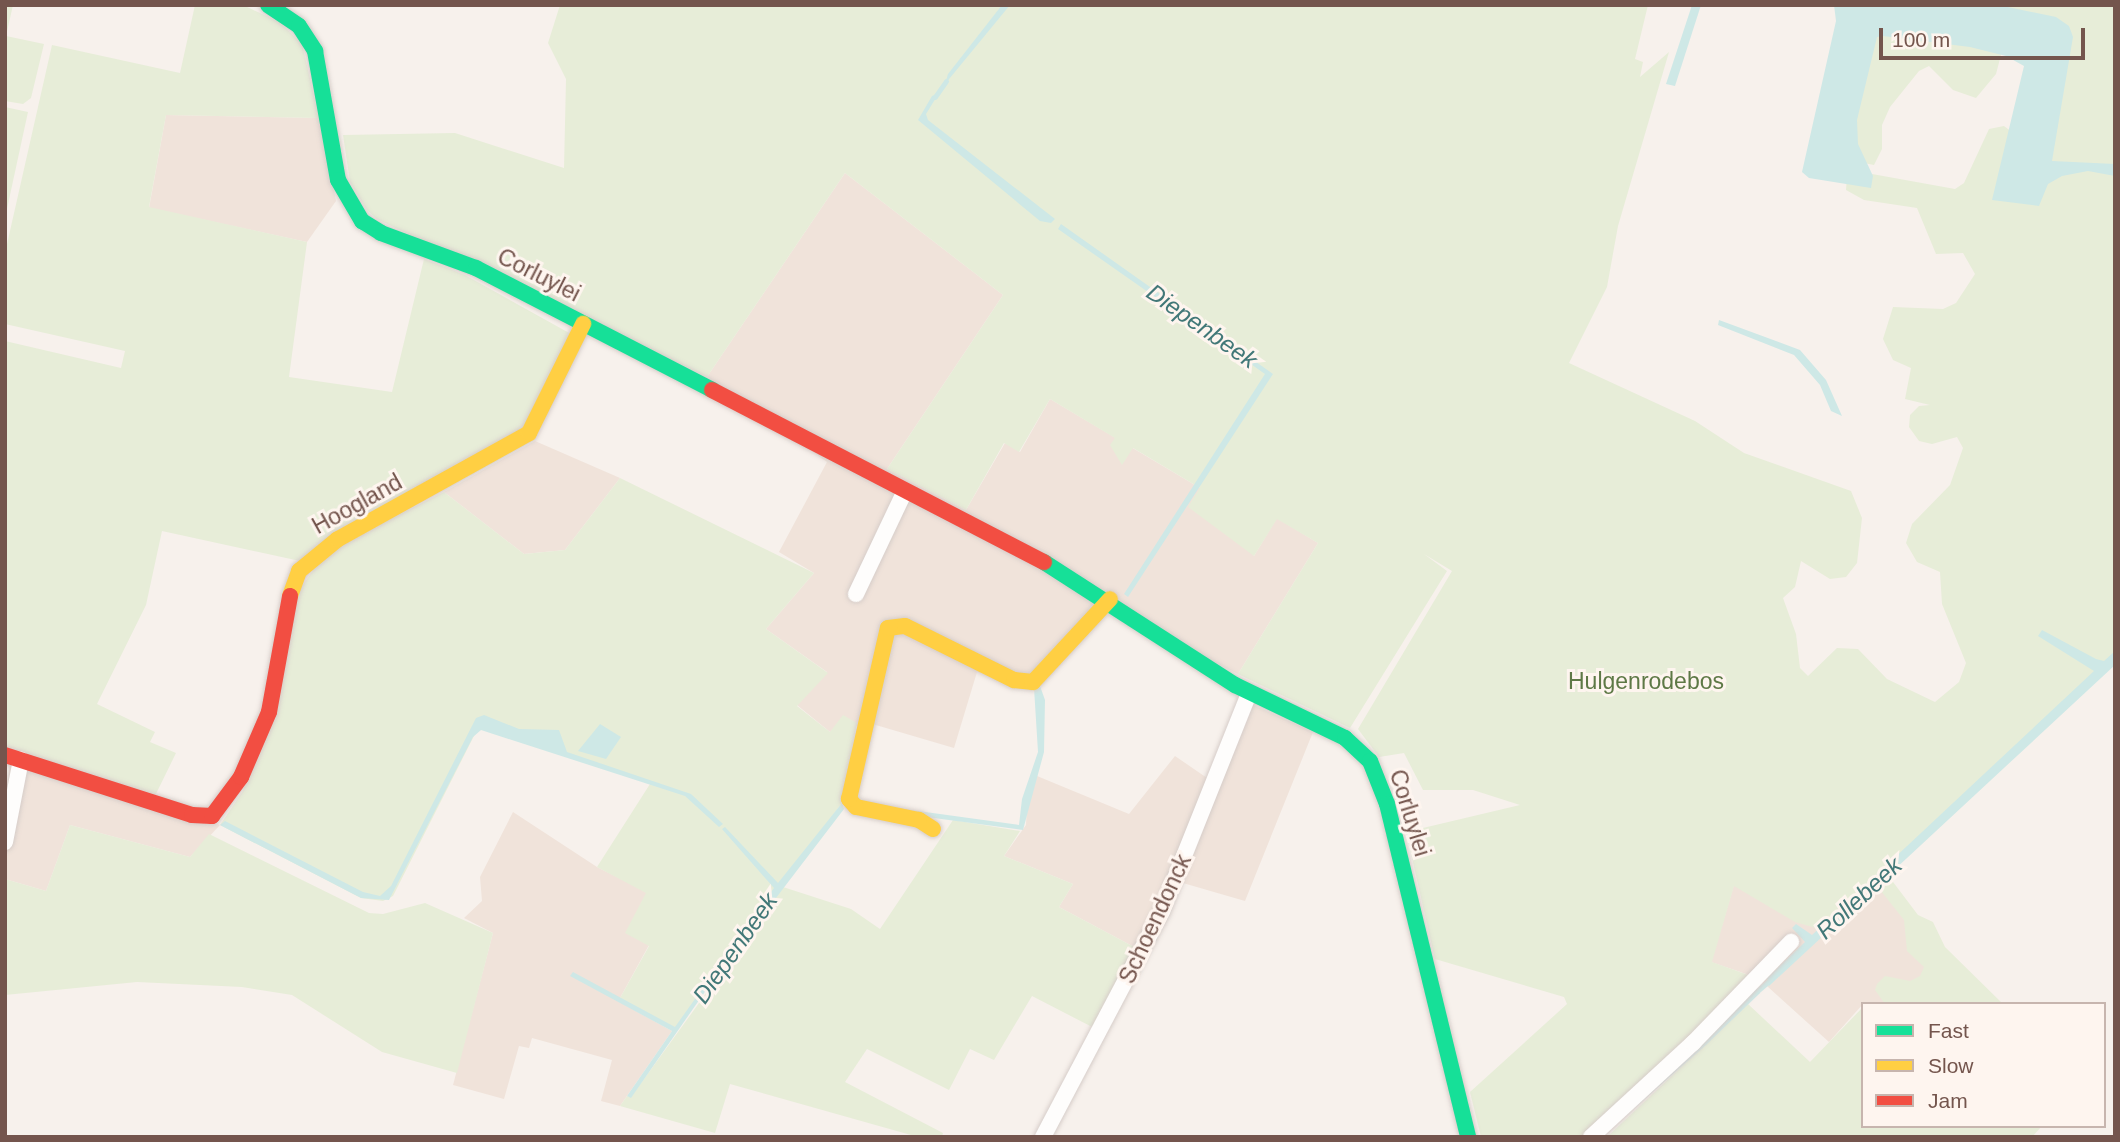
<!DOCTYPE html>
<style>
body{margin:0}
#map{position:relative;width:2120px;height:1142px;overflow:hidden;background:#f7f1ec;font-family:Arial,sans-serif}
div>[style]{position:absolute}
.residential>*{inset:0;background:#f0e3da}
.green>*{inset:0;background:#e7edd8}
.water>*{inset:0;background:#cee8e6}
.stream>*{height:4.5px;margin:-2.25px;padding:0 2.25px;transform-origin:2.25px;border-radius:2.25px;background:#cee8e6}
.roads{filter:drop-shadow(0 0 2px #d6cdc9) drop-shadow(0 0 2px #d6cdc9)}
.street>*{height:16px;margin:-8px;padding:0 8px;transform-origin:8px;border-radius:8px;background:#fefdfc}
.fast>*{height:16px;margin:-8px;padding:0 8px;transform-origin:8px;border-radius:8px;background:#16e098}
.slow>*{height:16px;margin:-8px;padding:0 8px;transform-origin:8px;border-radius:8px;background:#ffcf43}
.jam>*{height:16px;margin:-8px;padding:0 8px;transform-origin:8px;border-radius:8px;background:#f24e42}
span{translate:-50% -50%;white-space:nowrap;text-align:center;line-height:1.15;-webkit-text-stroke:6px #fef5ef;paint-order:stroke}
.street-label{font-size:23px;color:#74554d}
.park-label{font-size:23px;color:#5e7946}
.water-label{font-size:24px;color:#427878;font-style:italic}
.frame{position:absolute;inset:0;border:7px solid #74554d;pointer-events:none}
.legend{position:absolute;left:1861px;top:1002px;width:245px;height:126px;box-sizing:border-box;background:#fef5ef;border:2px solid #c7b5ae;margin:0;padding:9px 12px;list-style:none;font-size:21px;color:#74554d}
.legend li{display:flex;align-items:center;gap:14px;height:35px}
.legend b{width:35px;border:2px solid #c7b5ae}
.scale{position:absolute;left:1879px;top:28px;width:206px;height:32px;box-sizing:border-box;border:4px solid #74554d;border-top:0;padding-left:9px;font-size:21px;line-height:24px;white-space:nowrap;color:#74554d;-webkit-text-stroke:5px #fef5ef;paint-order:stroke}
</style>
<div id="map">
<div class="residential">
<div style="clip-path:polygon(166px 115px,319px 118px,336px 201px,307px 242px,149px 208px)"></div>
<div style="clip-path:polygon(845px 173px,1003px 295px,887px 469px,966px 510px,1005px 443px,1020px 452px,1050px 399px,1200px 488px,1254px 556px,1277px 518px,1318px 543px,1238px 674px,1110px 610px,1041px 686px,977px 672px,954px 748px,869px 723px,830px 732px,797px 705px,827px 672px,766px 629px,814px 573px,779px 552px,827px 462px,707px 377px)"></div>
<div style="clip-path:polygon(535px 441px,620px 478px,565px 550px,524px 554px,444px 492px)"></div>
<div style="clip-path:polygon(1240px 699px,1313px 732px,1245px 901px,1176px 881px,1138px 949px,1059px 907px,1073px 884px,1004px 856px,1026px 825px,1027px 804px,1037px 776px,1129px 814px,1175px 756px,1210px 780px)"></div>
<div style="clip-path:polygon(5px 746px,192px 815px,220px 825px,190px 857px,70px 825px,46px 891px,5px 879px,9px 770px)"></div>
<div style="clip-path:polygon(513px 812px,597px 867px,647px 892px,649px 945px,620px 998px,623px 1004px,672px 1031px,620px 1106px,601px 1101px,612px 1060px,532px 1038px,529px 1048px,519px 1046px,504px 1099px,453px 1085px,493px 933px,464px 918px,482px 901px,480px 877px)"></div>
<div style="clip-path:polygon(1878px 878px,1947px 953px,1897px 1004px,1863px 1004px,1829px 1042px,1758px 978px,1711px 962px,1734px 885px,1750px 893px)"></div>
</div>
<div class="green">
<div style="clip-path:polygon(5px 5px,13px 5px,6px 36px,44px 44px,31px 98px,23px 104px,5px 101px)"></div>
<div style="clip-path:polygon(195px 5px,243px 5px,279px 22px,302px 44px,319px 118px,166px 115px,149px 207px,307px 242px,289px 377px,392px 392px,424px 259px,465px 275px,571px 334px,530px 425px,300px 561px,162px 531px,146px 605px,97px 704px,155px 732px,150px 742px,176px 753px,154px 798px,5px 746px,5px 341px,121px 368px,125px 351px,5px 324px,5px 253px,52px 45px,180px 73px)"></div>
<div style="clip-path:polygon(560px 5px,1648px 5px,1635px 59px,1643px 62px,1640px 77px,1669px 52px,1618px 226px,1607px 287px,1569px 363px,1695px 421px,1744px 453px,1851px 491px,1862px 518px,1857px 563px,1846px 577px,1830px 579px,1801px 561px,1795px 587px,1783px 598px,1796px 634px,1800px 668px,1808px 676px,1837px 648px,1858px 649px,1887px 679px,1935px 702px,1959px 682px,1966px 663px,1942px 604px,1940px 572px,1917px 562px,1906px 543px,1912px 524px,1950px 485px,1963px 448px,1957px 437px,1932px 444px,1919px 441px,1909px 427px,1910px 415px,1919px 406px,1930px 405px,1905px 399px,1911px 368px,1893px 360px,1883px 339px,1893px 307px,1943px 309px,1956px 303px,1975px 274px,1963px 253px,1936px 254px,1917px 208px,1864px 200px,1846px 190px,1847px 176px,1861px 172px,1955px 189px,1964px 183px,1989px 129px,2004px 126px,2012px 132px,2051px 103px,1995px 5px,2115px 5px,2115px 661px,1823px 930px,1795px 922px,1734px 886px,1712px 962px,1754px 977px,1588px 1137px,1481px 1137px,1470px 1092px,1567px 1004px,1564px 997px,1435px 959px,1406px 832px,1520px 805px,1473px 790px,1423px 790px,1404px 753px,1379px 757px,1358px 729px,1452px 571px,1424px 554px,1447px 571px,1350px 728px,1238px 674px,1318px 543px,1277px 519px,1254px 556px,1188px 507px,1200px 488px,1133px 448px,1122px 465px,1110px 445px,1115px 438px,1050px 399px,1019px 452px,1004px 443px,966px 510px,887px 469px,1003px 295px,845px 173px,707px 377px,377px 219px,367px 210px,350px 182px,343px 135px,455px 133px,564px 168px,566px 79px,548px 43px)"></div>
<div style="clip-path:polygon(1894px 24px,2002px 51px,1996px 74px,1976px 98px,1953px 90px,1929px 66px,1919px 71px,1890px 107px,1882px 125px,1882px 149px,1874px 165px,1854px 161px,1860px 52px,1875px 32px)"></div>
<div style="clip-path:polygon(5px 107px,28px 112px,5px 218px)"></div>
<div style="clip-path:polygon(620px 478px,814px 573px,766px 629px,828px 673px,797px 706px,830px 732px,843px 715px,857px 723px,842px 803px,675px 1028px,620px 998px,649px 946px,625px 933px,646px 893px,597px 867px,650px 784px,479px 726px,393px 896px,383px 901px,361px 898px,220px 825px,243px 791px,300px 589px,327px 551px,444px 492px,524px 554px,565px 550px)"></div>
<div style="clip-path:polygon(953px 820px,1020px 831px,1004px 856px,1073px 884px,1059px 907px,1138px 949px,1096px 1029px,1032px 996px,994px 1060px,970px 1049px,949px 1090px,867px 1049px,845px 1082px,943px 1133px,942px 1137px,918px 1137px,730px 1084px,715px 1133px,620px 1106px,627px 1096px,631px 1097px,783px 887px,851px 909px,880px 929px)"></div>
<div style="clip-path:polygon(70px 825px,190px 857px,209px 834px,369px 913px,383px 914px,425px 903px,493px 933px,457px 1073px,382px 1052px,292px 995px,242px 987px,137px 982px,5px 995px,5px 879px,46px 891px)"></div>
<div style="clip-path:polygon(1890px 878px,1918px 915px,1933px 922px,1945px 947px,2003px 1004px,1885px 1004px,1875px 990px,1877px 984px,1885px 976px,1910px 981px,1920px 976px,1924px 967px,1907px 951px,1904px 920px,1881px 891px)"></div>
<div style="clip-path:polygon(1748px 1004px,1810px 1062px,1863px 1007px,1863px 1126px,2042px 1126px,2032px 1137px,1607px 1137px)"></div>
</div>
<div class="water">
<div style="clip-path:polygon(1002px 5px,1010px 5px,945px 84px,948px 74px)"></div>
<div style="clip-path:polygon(1692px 5px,1701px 5px,1675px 86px,1666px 84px)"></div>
<div style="clip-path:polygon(1834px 5px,1998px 5px,2056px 17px,2069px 26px,2073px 37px,2052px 161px,2115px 164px,2115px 176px,2088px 171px,2062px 176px,2048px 184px,2039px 206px,1992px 200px,2024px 66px,2006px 56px,1970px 47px,1883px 36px,1877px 37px,1857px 120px,1858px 144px,1873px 176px,1871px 188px,1809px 178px,1802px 172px,1836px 21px)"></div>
<div style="clip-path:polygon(939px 93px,926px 114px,928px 120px,1055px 219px,1051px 223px,1040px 221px,918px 120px,932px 96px)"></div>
<div style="clip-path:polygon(1061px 224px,1273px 374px,1128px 597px,1124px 594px,1265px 374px,1058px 229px)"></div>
<div style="clip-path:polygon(1719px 320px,1800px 350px,1826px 380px,1842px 416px,1831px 411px,1820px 385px,1794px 355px,1718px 325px)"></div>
<div style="clip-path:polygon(2042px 630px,2096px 659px,2104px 661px,2115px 651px,2115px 665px,1769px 986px,1767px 978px,1805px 942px,1792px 928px,1796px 924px,1812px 935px,2094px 671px,2038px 636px)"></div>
<div style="clip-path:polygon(1040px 686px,1045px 700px,1044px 752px,1023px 830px,904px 814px,889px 807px,1019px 825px,1022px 799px,1038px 752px,1034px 688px)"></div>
<div style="clip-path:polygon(484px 715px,519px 729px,559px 730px,567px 752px,691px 794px,723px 824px,719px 827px,685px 796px,481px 730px,473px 737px,389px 900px,361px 898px,220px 825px,225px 821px,363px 892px,380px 896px,391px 886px,476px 718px)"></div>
<div style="clip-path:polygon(600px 724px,621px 737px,606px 759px,578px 751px)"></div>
<div style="clip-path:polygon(842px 803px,844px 809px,711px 983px,631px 1098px,627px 1096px,672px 1031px,570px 976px,573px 972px,675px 1027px,774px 888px,722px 829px,725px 827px,778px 883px)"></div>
<div style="clip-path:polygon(1757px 989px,1760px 993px,1706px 1045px,1622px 1119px)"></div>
</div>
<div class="stream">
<div style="left:935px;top:97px;width:19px;rotate:-55deg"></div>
<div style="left:1754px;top:994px;width:23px;rotate:-41deg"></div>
</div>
<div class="roads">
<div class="street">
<div style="left:856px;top:594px;width:114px;rotate:-64.6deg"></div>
<div style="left:5px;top:842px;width:84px;rotate:-79deg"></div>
<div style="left:1043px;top:1137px;width:255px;rotate:-62.2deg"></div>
<div style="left:1162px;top:911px;width:235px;rotate:-68.2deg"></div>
<div style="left:1591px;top:1137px;width:139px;rotate:-42.7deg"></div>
<div style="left:1693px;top:1043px;width:141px;rotate:-45.9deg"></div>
</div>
<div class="fast">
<div style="left:268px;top:5px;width:37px;rotate:34deg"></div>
<div style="left:299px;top:26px;width:30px;rotate:57deg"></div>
<div style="left:315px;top:51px;width:131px;rotate:79.9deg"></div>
<div style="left:338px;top:180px;width:48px;rotate:59.7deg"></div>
<div style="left:362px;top:221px;width:22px;rotate:32deg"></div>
<div style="left:381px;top:233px;width:101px;rotate:20.2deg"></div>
<div style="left:476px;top:268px;width:266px;rotate:27.3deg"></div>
<div style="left:1044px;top:562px;width:227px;rotate:32.8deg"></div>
<div style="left:1235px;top:685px;width:122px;rotate:25.7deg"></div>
<div style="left:1345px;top:738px;width:34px;rotate:43deg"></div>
<div style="left:1370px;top:761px;width:46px;rotate:68.4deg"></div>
<div style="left:1387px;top:804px;width:343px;rotate:76.3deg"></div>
</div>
<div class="slow">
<div style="left:290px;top:596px;width:27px;rotate:-70deg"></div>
<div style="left:299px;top:571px;width:50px;rotate:-39.4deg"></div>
<div style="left:338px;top:539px;width:218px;rotate:-29deg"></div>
<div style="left:529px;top:433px;width:122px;rotate:-63.6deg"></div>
<div style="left:933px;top:829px;width:17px;rotate:-147deg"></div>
<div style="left:919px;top:820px;width:64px;rotate:-168.3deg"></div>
<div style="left:856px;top:807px;width:11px;rotate:-131deg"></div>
<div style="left:849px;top:799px;width:175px;rotate:-77.2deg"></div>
<div style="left:888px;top:628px;width:17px;rotate:-7deg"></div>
<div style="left:905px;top:626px;width:122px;rotate:26.4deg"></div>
<div style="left:1014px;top:680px;width:19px;rotate:6deg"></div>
<div style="left:1033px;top:682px;width:113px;rotate:-47.1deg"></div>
</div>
<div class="jam">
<div style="left:712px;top:390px;width:374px;rotate:27.4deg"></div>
<div style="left:5px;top:755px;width:196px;rotate:17.8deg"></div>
<div style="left:192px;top:815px;width:20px;rotate:3deg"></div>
<div style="left:212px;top:816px;width:49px;rotate:-53.4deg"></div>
<div style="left:241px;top:777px;width:71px;rotate:-66.7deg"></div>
<div style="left:269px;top:712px;width:118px;rotate:-79.7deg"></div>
</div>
</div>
<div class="street-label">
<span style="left:539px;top:275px;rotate:27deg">Corluylei</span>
<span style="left:357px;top:504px;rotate:-29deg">Hoogland</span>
<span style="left:1410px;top:813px;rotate:73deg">Corluylei</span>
<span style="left:1155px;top:919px;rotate:-65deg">Schoendonck</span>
</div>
<div class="park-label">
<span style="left:1646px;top:681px">Hulgenrodebos</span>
</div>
<div class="water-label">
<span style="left:1202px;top:326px;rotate:35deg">Diepenbeek</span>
<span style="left:1859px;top:898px;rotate:-43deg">Rollebeek</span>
<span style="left:735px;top:948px;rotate:-55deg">Diepenbeek</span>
</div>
<div class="frame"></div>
<ul class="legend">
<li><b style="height:9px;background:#16e098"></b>Fast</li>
<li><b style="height:9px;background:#ffcf43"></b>Slow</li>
<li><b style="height:9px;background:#f24e42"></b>Jam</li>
</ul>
<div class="scale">100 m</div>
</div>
